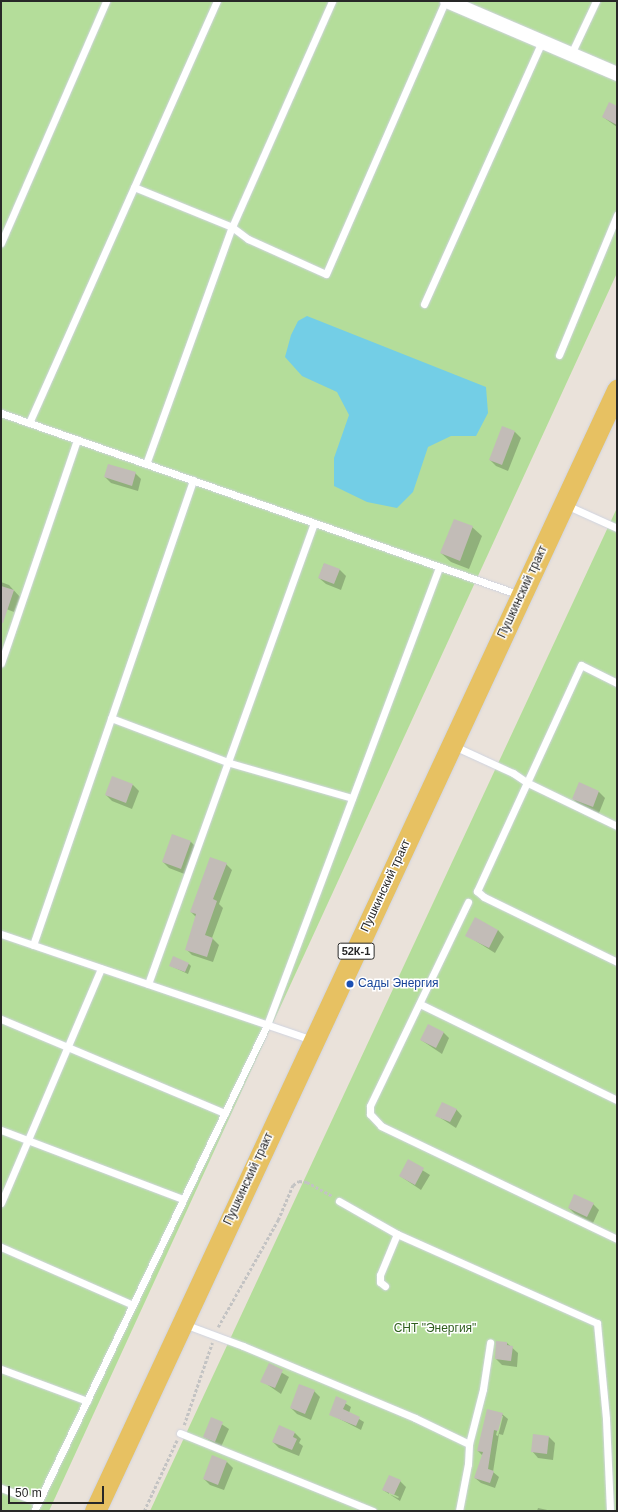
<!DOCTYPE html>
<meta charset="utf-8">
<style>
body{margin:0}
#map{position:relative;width:618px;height:1512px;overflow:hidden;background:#eae2da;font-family:Helvetica,sans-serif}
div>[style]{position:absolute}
.green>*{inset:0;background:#b4dd9a}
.water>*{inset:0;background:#73cee6}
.shadow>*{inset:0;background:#0003}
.building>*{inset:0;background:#c2bcb7}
.path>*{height:2.5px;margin-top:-1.25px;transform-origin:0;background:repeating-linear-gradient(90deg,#c3c3c3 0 3px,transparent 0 5px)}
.roads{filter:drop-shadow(0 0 1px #d0d4e0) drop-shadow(0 0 1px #d0d4e0)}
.lane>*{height:7px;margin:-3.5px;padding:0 3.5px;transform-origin:3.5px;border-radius:3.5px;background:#fff}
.street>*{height:14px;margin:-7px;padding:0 7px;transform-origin:7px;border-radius:7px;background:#fff}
.primary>*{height:21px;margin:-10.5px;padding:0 10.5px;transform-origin:10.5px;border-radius:10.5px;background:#e7c162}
.dots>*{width:11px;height:11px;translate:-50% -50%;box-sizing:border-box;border:2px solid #fff;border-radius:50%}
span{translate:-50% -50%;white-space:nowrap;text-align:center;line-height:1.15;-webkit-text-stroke:3px #fff;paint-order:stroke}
.shield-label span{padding:1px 3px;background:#fff;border:1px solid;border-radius:3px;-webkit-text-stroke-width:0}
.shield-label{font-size:11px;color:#282828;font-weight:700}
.street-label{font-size:12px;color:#282828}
.transit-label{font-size:12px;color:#164399}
.left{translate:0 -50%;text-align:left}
.park-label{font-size:12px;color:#2f5f1e}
.frame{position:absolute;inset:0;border:2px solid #282828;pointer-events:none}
.scale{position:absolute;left:8px;top:1486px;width:96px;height:18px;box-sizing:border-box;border:2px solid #282828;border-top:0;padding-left:5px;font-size:12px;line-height:14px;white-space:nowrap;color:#282828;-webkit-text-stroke:3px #fff;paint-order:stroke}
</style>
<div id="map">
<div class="green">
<div style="clip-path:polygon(1px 1px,617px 1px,617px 273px,49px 1511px,1px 1511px)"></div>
<div style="clip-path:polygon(617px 508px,617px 1511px,150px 1511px,609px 525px)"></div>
</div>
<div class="water">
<div style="clip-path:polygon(307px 316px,486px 387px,488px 413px,476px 436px,451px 436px,428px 447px,413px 492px,397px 508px,367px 502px,334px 486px,334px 458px,349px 415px,337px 392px,302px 376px,285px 357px,291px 335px,298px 321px)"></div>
</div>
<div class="shadow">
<div style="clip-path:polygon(617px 107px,617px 127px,603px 117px)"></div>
<div style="clip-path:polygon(503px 427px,515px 432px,521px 438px,508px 471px,496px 466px,490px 460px)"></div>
<div style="clip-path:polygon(135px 473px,141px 479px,138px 491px,111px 483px,105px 477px)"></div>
<div style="clip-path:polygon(472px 527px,482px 536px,469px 569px,451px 562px,441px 553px)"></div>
<div style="clip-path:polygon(324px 564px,340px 570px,346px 576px,341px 590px,326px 584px,319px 578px)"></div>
<div style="clip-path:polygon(1px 582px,9px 585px,20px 597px,14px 612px,1px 607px)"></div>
<div style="clip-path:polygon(113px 778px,133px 785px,139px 791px,132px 809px,112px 801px,106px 795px)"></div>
<div style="clip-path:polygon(580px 784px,599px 792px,605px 798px,599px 813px,579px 805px,573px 799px)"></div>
<div style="clip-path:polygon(173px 835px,191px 842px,197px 848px,187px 875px,169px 868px,163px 862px)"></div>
<div style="clip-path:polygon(226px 864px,232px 870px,219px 904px,223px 908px,212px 938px,219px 945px,213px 962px,192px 955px,186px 949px,196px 917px,191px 912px)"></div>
<div style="clip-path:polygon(498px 930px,504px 937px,495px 953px,466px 935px)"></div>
<div style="clip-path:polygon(189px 964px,191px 966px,188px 974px,171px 966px)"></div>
<div style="clip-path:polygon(443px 1032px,449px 1038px,442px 1054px,421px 1040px)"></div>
<div style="clip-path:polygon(456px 1109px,462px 1116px,456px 1128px,436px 1115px)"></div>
<div style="clip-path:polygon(408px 1161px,430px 1175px,421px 1190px,400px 1176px)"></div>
<div style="clip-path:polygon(593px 1204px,599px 1210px,593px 1223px,575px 1214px,569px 1208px)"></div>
<div style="clip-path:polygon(497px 1342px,507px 1343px,518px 1353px,517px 1367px,502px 1365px,496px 1359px)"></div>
<div style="clip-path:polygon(269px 1365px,289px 1377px,281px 1394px,262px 1381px)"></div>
<div style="clip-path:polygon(314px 1391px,320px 1397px,311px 1420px,297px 1414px,291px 1408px)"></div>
<div style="clip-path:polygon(337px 1398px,351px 1407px,349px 1413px,364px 1422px,361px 1430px,330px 1414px)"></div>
<div style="clip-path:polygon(evenodd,502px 1414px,508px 1419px,503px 1435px,499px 1434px,493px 1472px,499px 1477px,495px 1488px,481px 1483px,475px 1478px,483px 1456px,478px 1451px,502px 1414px,501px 1416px,503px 1416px,498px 1436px,496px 1435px,501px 1416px)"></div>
<div style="clip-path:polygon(212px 1418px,229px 1429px,221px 1447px,204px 1437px)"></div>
<div style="clip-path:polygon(295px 1433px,301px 1439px,299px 1443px,303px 1446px,299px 1456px,279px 1448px,273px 1442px)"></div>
<div style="clip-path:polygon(534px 1435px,549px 1437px,555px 1443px,553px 1460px,538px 1458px,532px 1451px)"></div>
<div style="clip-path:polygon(227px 1462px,233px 1468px,224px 1490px,210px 1485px,204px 1479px)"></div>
<div style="clip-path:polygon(evenodd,400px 1481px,406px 1487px,400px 1501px,383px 1490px,400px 1481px,389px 1492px,399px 1497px,398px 1498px,389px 1494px,389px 1492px)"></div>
<div style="clip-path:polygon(538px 1508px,552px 1511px,537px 1511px)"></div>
</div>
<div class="building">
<div style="clip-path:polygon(609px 102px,617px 106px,617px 125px,602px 117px)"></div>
<div style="clip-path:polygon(502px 426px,515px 431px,502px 465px,489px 460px)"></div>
<div style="clip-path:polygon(108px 464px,136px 472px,132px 486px,104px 477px)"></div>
<div style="clip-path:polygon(454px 519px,473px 526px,460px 561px,440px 553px)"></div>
<div style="clip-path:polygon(324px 563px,340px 569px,334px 584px,318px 578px)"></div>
<div style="clip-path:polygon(1px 586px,14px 590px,3px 623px,1px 623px)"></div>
<div style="clip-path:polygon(112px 776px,133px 784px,126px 803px,105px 795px)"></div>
<div style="clip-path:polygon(579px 782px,599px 791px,593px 807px,572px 799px)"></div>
<div style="clip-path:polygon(172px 834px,191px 841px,181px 869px,162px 862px)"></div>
<div style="clip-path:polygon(210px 857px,227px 863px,213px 899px,217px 901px,205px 935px,213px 938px,207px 957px,185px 950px,196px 914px,190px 912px)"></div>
<div style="clip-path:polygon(475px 917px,498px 930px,489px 948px,465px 936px)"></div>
<div style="clip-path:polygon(173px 956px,189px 963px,185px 972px,169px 966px)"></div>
<div style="clip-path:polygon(428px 1024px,444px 1032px,436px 1048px,420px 1040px)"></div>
<div style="clip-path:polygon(442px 1102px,457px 1109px,450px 1122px,435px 1116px)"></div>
<div style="clip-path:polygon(408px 1159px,424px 1168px,415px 1185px,399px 1176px)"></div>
<div style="clip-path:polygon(574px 1194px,594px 1203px,587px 1217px,568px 1208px)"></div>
<div style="clip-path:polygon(496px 1341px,507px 1342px,507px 1345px,513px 1346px,511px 1361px,495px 1359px)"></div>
<div style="clip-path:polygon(269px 1363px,283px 1370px,275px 1388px,260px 1382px)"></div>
<div style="clip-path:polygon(299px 1384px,315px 1390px,305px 1414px,290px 1408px)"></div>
<div style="clip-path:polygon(336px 1396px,347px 1401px,343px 1409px,360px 1417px,356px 1426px,329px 1415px)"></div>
<div style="clip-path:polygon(487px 1409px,503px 1413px,498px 1431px,494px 1430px,488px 1469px,494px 1471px,490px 1483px,474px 1478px,483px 1452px,477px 1451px)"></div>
<div style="clip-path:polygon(211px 1417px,223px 1422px,215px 1442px,203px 1437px)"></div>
<div style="clip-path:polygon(279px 1425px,295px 1432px,293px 1437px,297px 1439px,292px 1450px,272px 1442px)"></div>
<div style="clip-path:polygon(533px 1434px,549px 1436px,547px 1454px,531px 1452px)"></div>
<div style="clip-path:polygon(212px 1455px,227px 1461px,218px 1485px,203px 1479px)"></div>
<div style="clip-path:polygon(389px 1475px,401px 1480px,394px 1495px,382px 1490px)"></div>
</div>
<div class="path">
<div style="left:218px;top:1327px;width:123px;rotate:-60.7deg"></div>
<div style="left:278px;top:1220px;width:38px;rotate:-67deg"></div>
<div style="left:293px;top:1185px;width:7px;rotate:-34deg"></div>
<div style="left:299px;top:1181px;width:8px;rotate:7deg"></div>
<div style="left:307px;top:1182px;width:29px;rotate:29deg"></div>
<div style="left:184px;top:1425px;width:87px;rotate:-71.1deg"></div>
<div style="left:144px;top:1511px;width:78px;rotate:-65.1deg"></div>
</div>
<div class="roads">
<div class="lane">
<div style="left:571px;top:54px;width:59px;rotate:-64.7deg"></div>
<div style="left:134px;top:187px;width:106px;rotate:22.2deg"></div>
<div style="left:232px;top:227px;width:20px;rotate:37deg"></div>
<div style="left:248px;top:239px;width:85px;rotate:24.2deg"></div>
<div style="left:326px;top:274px;width:298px;rotate:-66.4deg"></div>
<div style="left:1px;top:243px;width:264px;rotate:-66.5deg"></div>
<div style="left:424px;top:304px;width:288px;rotate:-65.8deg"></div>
<div style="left:559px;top:355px;width:152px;rotate:-67.5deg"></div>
<div style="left:1px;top:413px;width:550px;rotate:19.32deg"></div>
<div style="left:29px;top:423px;width:462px;rotate:-66deg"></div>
<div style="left:146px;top:464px;width:252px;rotate:-70.1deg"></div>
<div style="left:232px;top:227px;width:247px;rotate:-66.1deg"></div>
<div style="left:566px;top:505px;width:56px;rotate:24.3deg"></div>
<div style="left:1px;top:663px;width:236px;rotate:-71.2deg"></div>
<div style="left:617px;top:683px;width:40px;rotate:-153.4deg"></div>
<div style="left:581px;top:665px;width:249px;rotate:114.7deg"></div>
<div style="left:477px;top:891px;width:9px;rotate:41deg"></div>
<div style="left:484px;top:897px;width:148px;rotate:26deg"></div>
<div style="left:111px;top:718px;width:127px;rotate:20.7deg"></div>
<div style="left:230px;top:763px;width:127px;rotate:16deg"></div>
<div style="left:454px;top:746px;width:65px;rotate:24.6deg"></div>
<div style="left:513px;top:773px;width:18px;rotate:34deg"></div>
<div style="left:528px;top:783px;width:99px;rotate:25.8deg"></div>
<div style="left:468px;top:902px;width:226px;rotate:115.7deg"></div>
<div style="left:370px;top:1106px;width:8px;rotate:90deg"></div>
<div style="left:370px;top:1114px;width:16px;rotate:47deg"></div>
<div style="left:381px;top:1126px;width:262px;rotate:25.6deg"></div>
<div style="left:1px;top:934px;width:330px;rotate:18.8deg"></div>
<div style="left:33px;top:945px;width:492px;rotate:-71deg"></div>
<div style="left:148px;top:984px;width:490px;rotate:-70.2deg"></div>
<div style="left:420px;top:1004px;width:219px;rotate:26deg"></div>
<div style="left:1px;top:1019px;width:243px;rotate:22.8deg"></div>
<div style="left:1px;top:1130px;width:195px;rotate:20.8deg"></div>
<div style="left:339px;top:1201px;width:67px;rotate:29.6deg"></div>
<div style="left:397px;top:1234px;width:219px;rotate:24deg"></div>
<div style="left:597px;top:1323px;width:96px;rotate:84.6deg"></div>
<div style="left:606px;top:1419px;width:92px;rotate:87.5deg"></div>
<div style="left:1px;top:1203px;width:255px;rotate:-66.9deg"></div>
<div style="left:1px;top:1247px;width:144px;rotate:23.7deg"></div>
<div style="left:385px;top:1286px;width:6px;rotate:-141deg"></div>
<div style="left:380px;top:1282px;width:7px;rotate:-90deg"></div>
<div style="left:380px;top:1275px;width:44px;rotate:-67.5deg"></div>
<div style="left:184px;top:1324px;width:63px;rotate:20.4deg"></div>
<div style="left:243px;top:1346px;width:186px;rotate:22.7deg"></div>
<div style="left:415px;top:1418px;width:60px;rotate:25.7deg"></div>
<div style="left:1px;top:1369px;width:92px;rotate:20.4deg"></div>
<div style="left:180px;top:1433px;width:208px;rotate:22deg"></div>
<div style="left:1px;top:1488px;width:40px;rotate:21deg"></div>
<div style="left:34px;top:1511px;width:539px;rotate:-64.39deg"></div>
<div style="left:267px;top:1025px;width:489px;rotate:-69.4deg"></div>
<div style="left:459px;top:1511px;width:48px;rotate:-79.2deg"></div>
<div style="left:468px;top:1464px;width:20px;rotate:-87deg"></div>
<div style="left:469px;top:1444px;width:57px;rotate:-75.7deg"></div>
<div style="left:483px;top:1389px;width:47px;rotate:-81.3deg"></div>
</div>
<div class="street">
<div style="left:447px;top:1px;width:185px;rotate:23.2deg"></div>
</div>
<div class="primary">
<div style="left:95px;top:1511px;width:1237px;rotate:-65.03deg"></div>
</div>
</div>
<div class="dots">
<div style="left:350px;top:984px;background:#1a4fb4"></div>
</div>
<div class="shield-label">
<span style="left:356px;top:951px">52К-1</span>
</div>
<div class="street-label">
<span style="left:523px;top:592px;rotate:-65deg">Пушкинский тракт</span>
<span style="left:386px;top:886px;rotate:-65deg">Пушкинский тракт</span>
<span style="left:249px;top:1179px;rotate:-65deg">Пушкинский тракт</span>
</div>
<div class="transit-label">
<span class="left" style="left:358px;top:984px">Сады Энергия</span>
</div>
<div class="park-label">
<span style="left:435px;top:1329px">СНТ "Энергия"</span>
</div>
<div class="frame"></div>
<div class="scale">50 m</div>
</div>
